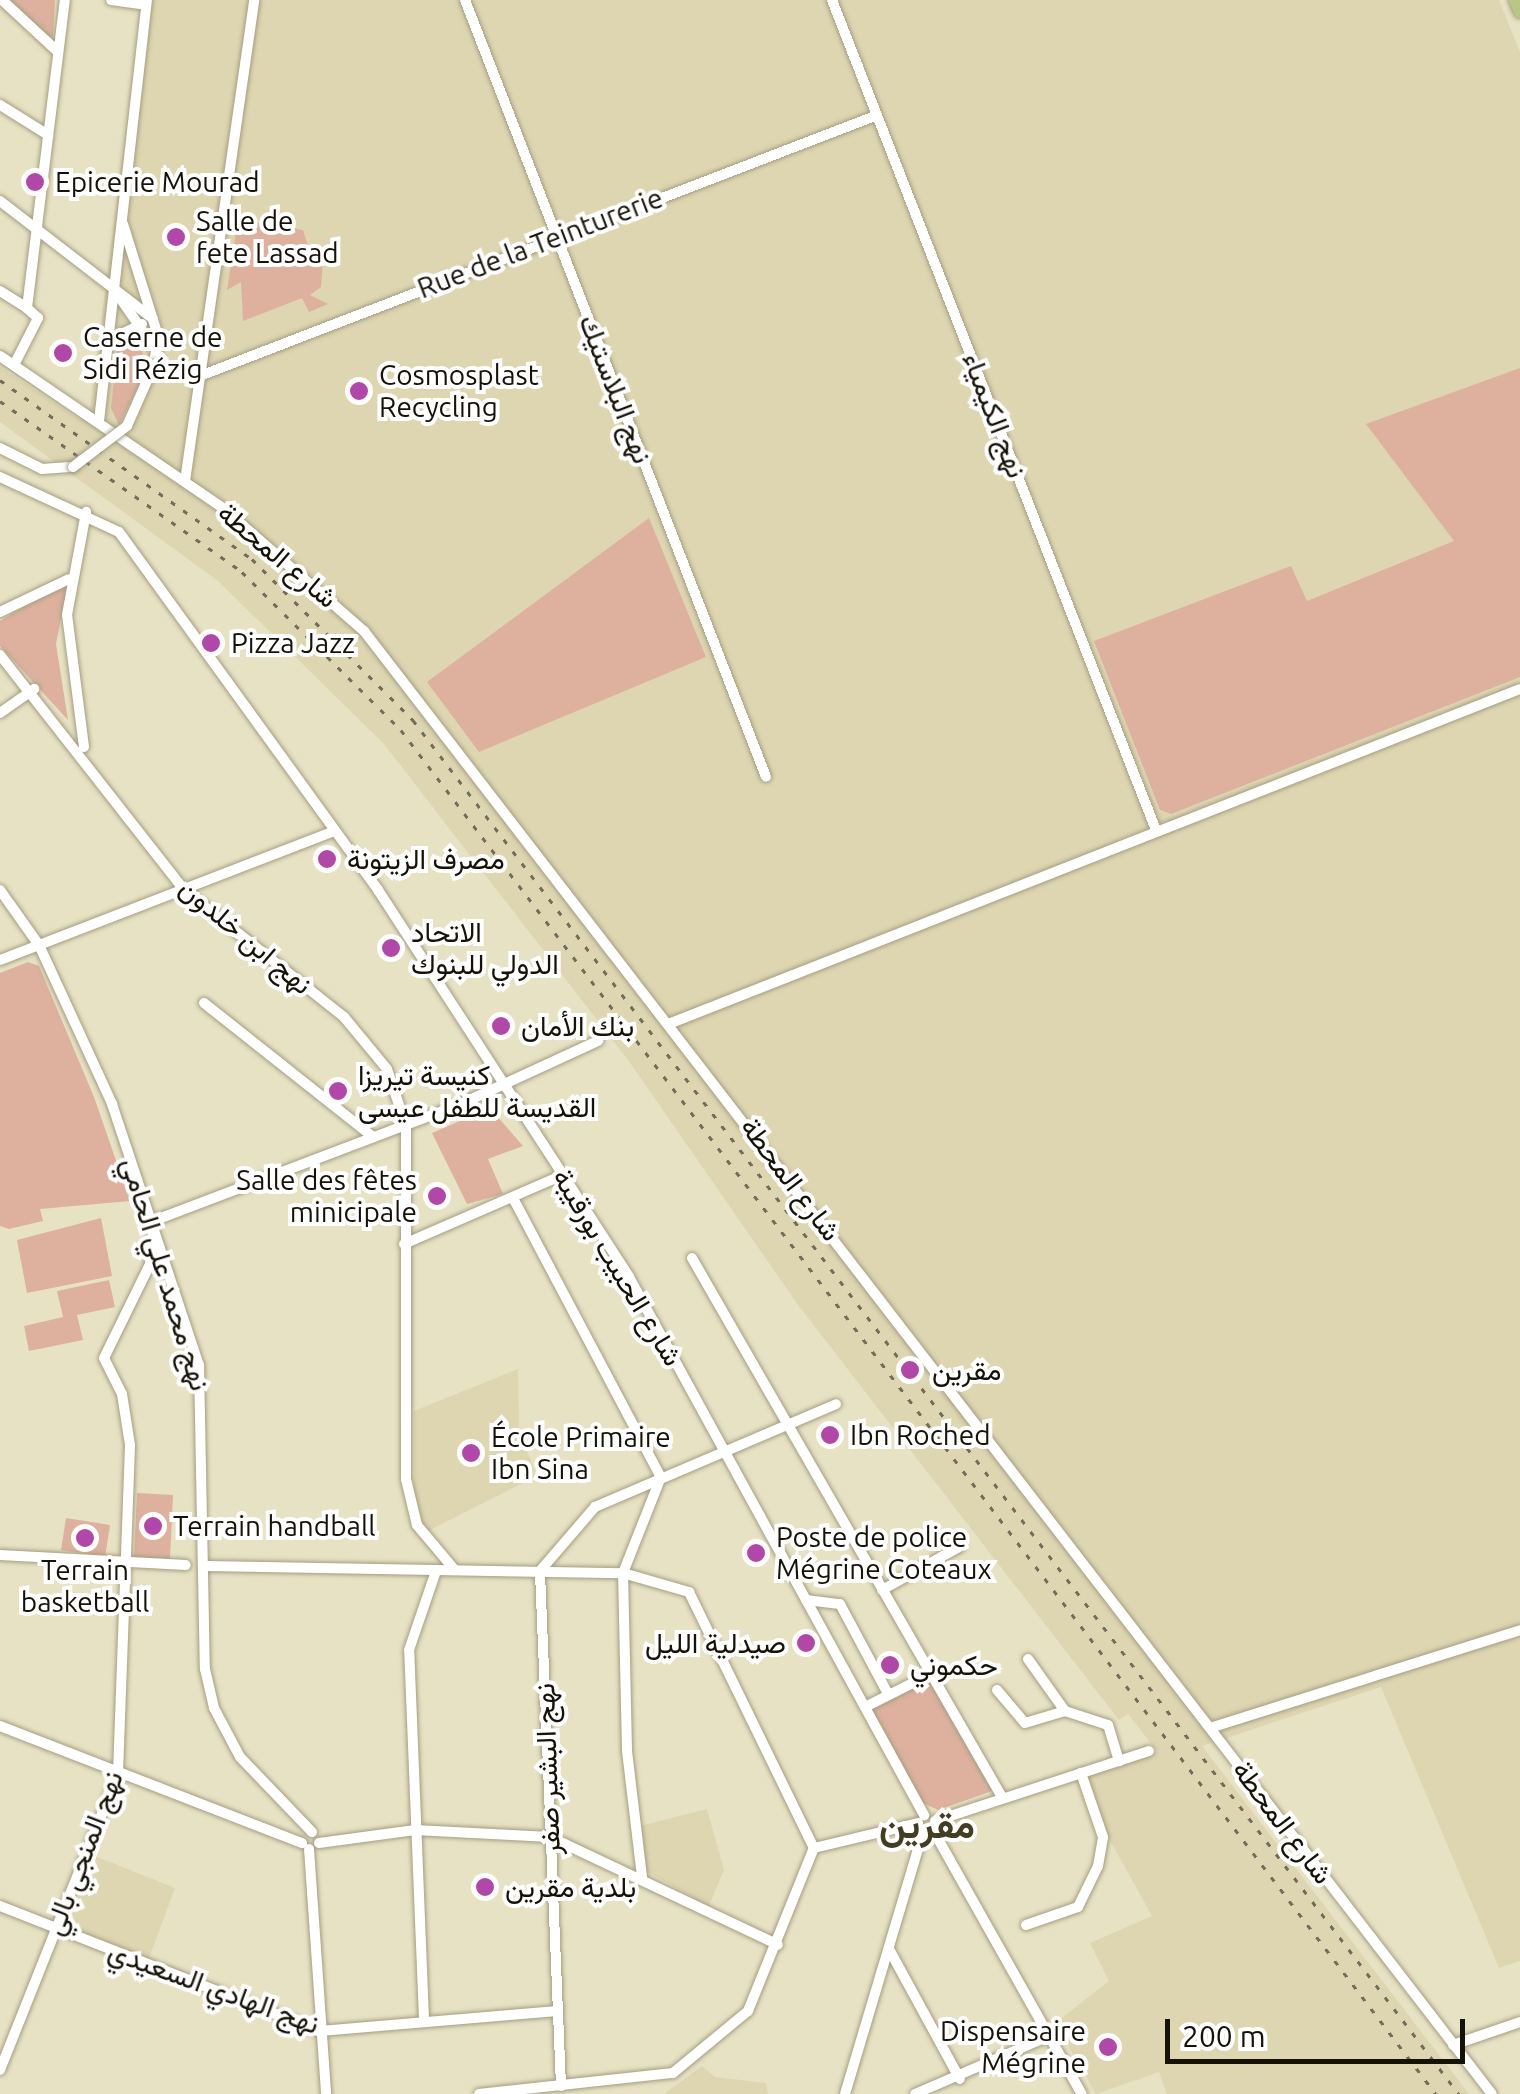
<!DOCTYPE html>
<meta charset="utf-8">
<style>
body{margin:0}
#map{position:relative;width:1520px;height:2094px;overflow:hidden;background:#e8e2c4;font-family:Ubuntu,Vazirmatn,sans-serif}
div>[style]{position:absolute}
.built>*{inset:0;background:#ded6b1}
.green>*{inset:0;background:#ddb19d}
.roads{filter:drop-shadow(0 0 2px #a49e82) drop-shadow(0 0 2px #a49e82)}
.minor>*{height:10px;margin:-5px;padding:0 5px;transform-origin:5px;border-radius:5px;background:#fff}
.major>*{height:12px;margin:-6px;padding:0 6px;transform-origin:6px;border-radius:6px;background:#b8c786}
.rail>*{height:2.5px;margin-top:-1.25px;transform-origin:0;background:repeating-linear-gradient(90deg,#726d5a 0 5px,transparent 0 15px)}
.bridges{filter:drop-shadow(0 0 2px #a49e82) drop-shadow(0 0 2px #a49e82)}
.minor-bridge>*{height:10px;margin:-5px;padding:0 5px;transform-origin:5px;border-radius:5px;background:#fff}
.dots>*{width:28px;height:28px;translate:-50% -50%;box-sizing:border-box;border:5px solid #fff;border-radius:50%}
span{translate:-50% -50%;white-space:nowrap;text-align:center;line-height:1.15;-webkit-text-stroke:8px #fff;paint-order:stroke}
.poi-label{font-size:28px;color:#151208}
.left{translate:0 -50%;text-align:left}
.right{translate:-100% -50%;text-align:right}
.street-label{font-size:28px;color:#151208}
.district-label{font-size:38px;color:#433d24;font-weight:700}
.scale{position:absolute;left:1165px;top:2019px;width:300px;height:45px;box-sizing:border-box;border:5px solid #151208;border-top:0;padding-left:12px;font-size:30px;line-height:35px;white-space:nowrap;color:#151208;-webkit-text-stroke:8px #fff;paint-order:stroke}
</style>
<div id="map">
<div class="built">
<div style="clip-path:polygon(143px 0,1499px 0,1520px 52px,1520px 1961px,1499px 1968px,1381px 1687px,1202px 1746px,1469px 2094px,1167px 2094px,1159px 2072px,1096px 2094px,1055px 2023px,1109px 1981px,1090px 1943px,1152px 1916px,1077px 1781px,1157px 1751px,1128px 1714px,1119px 1720px,798px 1305px,628px 1060px,384px 744px,218px 581px,0 422px,0 367px,79px 419px,90px 407px)"></div>
<div style="clip-path:polygon(518px 1369px,519px 1431px,537px 1476px,426px 1532px,414px 1496px,414px 1411px)"></div>
<div style="clip-path:polygon(707px 1809px,724px 1870px,709px 1906px,644px 1870px,636px 1827px)"></div>
<div style="clip-path:polygon(95px 1856px,175px 1888px,149px 1958px,67px 1926px)"></div>
<div style="clip-path:polygon(702px 2066px,715px 2077px,766px 2083px,768px 2094px,664px 2094px)"></div>
</div>
<div class="green">
<div style="clip-path:polygon(8px 0,55px 0,53px 36px,46px 37px)"></div>
<div style="clip-path:polygon(238px 219px,303px 230px,312px 258px,323px 259px,321px 287px,310px 295px,328px 304px,309px 312px,302px 298px,243px 321px,241px 282px,227px 290px)"></div>
<div style="clip-path:polygon(141px 331px,144px 375px,119px 425px,111px 408px,118px 342px,122px 332px)"></div>
<div style="clip-path:polygon(1520px 368px,1520px 677px,1171px 814px,1160px 810px,1094px 641px,1291px 566px,1307px 601px,1454px 541px,1366px 424px)"></div>
<div style="clip-path:polygon(649px 518px,706px 657px,479px 752px,427px 682px)"></div>
<div style="clip-path:polygon(69px 579px,56px 644px,68px 720px,0 646px,0 621px)"></div>
<div style="clip-path:polygon(28px 962px,39px 966px,94px 1097px,130px 1201px,40px 1209px,43px 1221px,9px 1229px,0 1226px,0 973px)"></div>
<div style="clip-path:polygon(490px 1108px,523px 1146px,488px 1159px,503px 1194px,467px 1204px,432px 1133px)"></div>
<div style="clip-path:polygon(101px 1218px,112px 1276px,27px 1293px,17px 1240px)"></div>
<div style="clip-path:polygon(109px 1280px,115px 1307px,77px 1315px,83px 1340px,29px 1351px,24px 1326px,63px 1317px,57px 1291px)"></div>
<div style="clip-path:polygon(137px 1493px,173px 1495px,170px 1559px,134px 1557px)"></div>
<div style="clip-path:polygon(66px 1518px,110px 1525px,105px 1557px,61px 1550px)"></div>
<div style="clip-path:polygon(928px 1673px,995px 1790px,938px 1810px,923px 1803px,872px 1710px)"></div>
</div>
<div class="roads">
<div class="minor">
<div style="left:2px;top:0;width:75px;rotate:42.8deg"></div>
<div style="left:111px;top:0;width:35px;rotate:8deg"></div>
<div style="left:465px;top:0;width:833px;rotate:68.82deg"></div>
<div style="left:832px;top:0;width:891px;rotate:68.68deg"></div>
<div style="left:0;top:105px;width:57px;rotate:32deg"></div>
<div style="left:0;top:201px;width:193px;rotate:37.6deg"></div>
<div style="left:123px;top:224px;width:117px;rotate:72.6deg"></div>
<div style="left:158px;top:336px;width:29px;rotate:98deg"></div>
<div style="left:113px;top:288px;width:72px;rotate:55.2deg"></div>
<div style="left:0;top:291px;width:32px;rotate:32deg"></div>
<div style="left:107px;top:341px;width:39px;rotate:-26deg"></div>
<div style="left:0;top:356px;width:271px;rotate:34.3deg"></div>
<div style="left:224px;top:509px;width:186px;rotate:41.1deg"></div>
<div style="left:364px;top:631px;width:1847px;rotate:52.37deg"></div>
<div style="left:14px;top:365px;width:53px;rotate:-62.9deg"></div>
<div style="left:38px;top:318px;width:15px;rotate:-138deg"></div>
<div style="left:27px;top:308px;width:310px;rotate:-83deg"></div>
<div style="left:205px;top:374px;width:718px;rotate:-21.06deg"></div>
<div style="left:99px;top:421px;width:424px;rotate:-83.5deg"></div>
<div style="left:0;top:448px;width:47px;rotate:26.6deg"></div>
<div style="left:42px;top:469px;width:31px;rotate:-4deg"></div>
<div style="left:0;top:477px;width:131px;rotate:24.8deg"></div>
<div style="left:119px;top:532px;width:442px;rotate:54.1deg"></div>
<div style="left:378px;top:890px;width:461px;rotate:57deg"></div>
<div style="left:629px;top:1277px;width:614px;rotate:61.26deg"></div>
<div style="left:185px;top:481px;width:486px;rotate:-81.8deg"></div>
<div style="left:0;top:612px;width:76px;rotate:-25.6deg"></div>
<div style="left:0;top:655px;width:300px;rotate:51.9deg"></div>
<div style="left:185px;top:891px;width:203px;rotate:38.4deg"></div>
<div style="left:344px;top:1017px;width:67px;rotate:50.4deg"></div>
<div style="left:387px;top:1069px;width:60px;rotate:71.6deg"></div>
<div style="left:406px;top:1126px;width:353px;rotate:90deg"></div>
<div style="left:406px;top:1479px;width:47px;rotate:76.6deg"></div>
<div style="left:417px;top:1525px;width:57px;rotate:49.9deg"></div>
<div style="left:0;top:713px;width:42px;rotate:-35.2deg"></div>
<div style="left:84px;top:747px;width:133px;rotate:-97.3deg"></div>
<div style="left:67px;top:615px;width:105px;rotate:-79.5deg"></div>
<div style="left:0;top:890px;width:67px;rotate:54.7deg"></div>
<div style="left:39px;top:945px;width:175px;rotate:65.3deg"></div>
<div style="left:112px;top:1104px;width:275px;rotate:71.6deg"></div>
<div style="left:199px;top:1365px;width:304px;rotate:88.9deg"></div>
<div style="left:205px;top:1669px;width:40px;rotate:77deg"></div>
<div style="left:214px;top:1708px;width:55px;rotate:62deg"></div>
<div style="left:240px;top:1757px;width:104px;rotate:46.2deg"></div>
<div style="left:0;top:960px;width:358px;rotate:-21.1deg"></div>
<div style="left:204px;top:1003px;width:216px;rotate:38.4deg"></div>
<div style="left:671px;top:1023px;width:912px;rotate:-21.47deg"></div>
<div style="left:513px;top:1198px;width:316px;rotate:62.1deg"></div>
<div style="left:661px;top:1477px;width:103px;rotate:111.6deg"></div>
<div style="left:623px;top:1573px;width:178px;rotate:88.7deg"></div>
<div style="left:627px;top:1751px;width:127px;rotate:83.2deg"></div>
<div style="left:153px;top:1221px;width:332px;rotate:-20.8deg"></div>
<div style="left:463px;top:1103px;width:149px;rotate:-24.7deg"></div>
<div style="left:404px;top:1244px;width:173px;rotate:-23.5deg"></div>
<div style="left:692px;top:1258px;width:622px;rotate:60.1deg"></div>
<div style="left:0;top:1555px;width:186px;rotate:3.1deg"></div>
<div style="left:206px;top:1566px;width:417px;rotate:1deg"></div>
<div style="left:623px;top:1573px;width:69px;rotate:16.1deg"></div>
<div style="left:689px;top:1592px;width:285px;rotate:64deg"></div>
<div style="left:882px;top:1590px;width:90px;rotate:-29.1deg"></div>
<div style="left:806px;top:1600px;width:34px;rotate:7deg"></div>
<div style="left:840px;top:1604px;width:102px;rotate:61.9deg"></div>
<div style="left:1028px;top:1659px;width:64px;rotate:54.6deg"></div>
<div style="left:1065px;top:1711px;width:45px;rotate:18deg"></div>
<div style="left:1108px;top:1725px;width:38px;rotate:73deg"></div>
<div style="left:997px;top:1690px;width:43px;rotate:49.7deg"></div>
<div style="left:1025px;top:1723px;width:42px;rotate:-16.7deg"></div>
<div style="left:865px;top:1707px;width:78px;rotate:-26.6deg"></div>
<div style="left:0;top:1726px;width:324px;rotate:21.2deg"></div>
<div style="left:1213px;top:1727px;width:322px;rotate:-17.5deg"></div>
<div style="left:935px;top:1821px;width:225px;rotate:-18.1deg"></div>
<div style="left:933px;top:1830px;width:303px;rotate:60.6deg"></div>
<div style="left:319px;top:1843px;width:97px;rotate:-7.7deg"></div>
<div style="left:415px;top:1830px;width:135px;rotate:3deg"></div>
<div style="left:550px;top:1837px;width:252px;rotate:25.3deg"></div>
<div style="left:309px;top:1849px;width:246px;rotate:86deg"></div>
<div style="left:0;top:1906px;width:343px;rotate:21.4deg"></div>
<div style="left:319px;top:2031px;width:237px;rotate:-4.8deg"></div>
<div style="left:1026px;top:1925px;width:55px;rotate:-19.1deg"></div>
<div style="left:1078px;top:1907px;width:46px;rotate:-64deg"></div>
<div style="left:1098px;top:1866px;width:29px;rotate:-80deg"></div>
<div style="left:1103px;top:1837px;width:68px;rotate:-109deg"></div>
<div style="left:889px;top:1949px;width:148px;rotate:61.4deg"></div>
<div style="left:424px;top:2019px;width:369px;rotate:-92.3deg"></div>
<div style="left:409px;top:1650px;width:83px;rotate:-71.1deg"></div>
<div style="left:1453px;top:2045px;width:71px;rotate:-18.9deg"></div>
<div style="left:0;top:2070px;width:320px;rotate:-68.3deg"></div>
<div style="left:118px;top:1773px;width:328px;rotate:-87.9deg"></div>
<div style="left:130px;top:1445px;width:52px;rotate:-98.9deg"></div>
<div style="left:122px;top:1394px;width:40px;rotate:-116.6deg"></div>
<div style="left:104px;top:1358px;width:105px;rotate:-63.9deg"></div>
<div style="left:150px;top:1264px;width:34px;rotate:-85deg"></div>
<div style="left:561px;top:2086px;width:515px;rotate:-92.34deg"></div>
<div style="left:540px;top:1571px;width:84px;rotate:-49.3deg"></div>
<div style="left:595px;top:1507px;width:262px;rotate:-23.1deg"></div>
<div style="left:479px;top:2094px;width:195px;rotate:-6.2deg"></div>
<div style="left:673px;top:2073px;width:97px;rotate:-39.6deg"></div>
<div style="left:748px;top:2011px;width:176px;rotate:-68deg"></div>
<div style="left:814px;top:1848px;width:107px;rotate:-13.5deg"></div>
<div style="left:845px;top:2094px;width:273px;rotate:-73.4deg"></div>
<div style="left:915px;top:2094px;width:146px;rotate:-23.4deg"></div>
</div>
<div class="major">
<div style="left:1515px;top:0;width:13px;rotate:67deg"></div>
</div>
</div>
<div class="rail">
<div style="left:0;top:380px;width:309px;rotate:35.4deg"></div>
<div style="left:252px;top:559px;width:228px;rotate:45deg"></div>
<div style="left:413px;top:720px;width:1727px;rotate:52.72deg"></div>
<div style="left:0;top:401px;width:296px;rotate:35.2deg"></div>
<div style="left:242px;top:572px;width:224px;rotate:44.8deg"></div>
<div style="left:401px;top:730px;width:1712px;rotate:52.81deg"></div>
</div>
<div class="bridges">
<div class="minor-bridge">
<div style="left:73px;top:467px;width:68px;rotate:-37.2deg"></div>
<div style="left:127px;top:426px;width:67px;rotate:-66.1deg"></div>
</div>
</div>
<div class="dots">
<div style="left:35px;top:182px;background:#b147a8"></div>
<div style="left:176px;top:237px;background:#b147a8"></div>
<div style="left:63px;top:353px;background:#b147a8"></div>
<div style="left:359px;top:391px;background:#b147a8"></div>
<div style="left:211px;top:643px;background:#b147a8"></div>
<div style="left:327px;top:859px;background:#b147a8"></div>
<div style="left:391px;top:948px;background:#b147a8"></div>
<div style="left:501px;top:1026px;background:#b147a8"></div>
<div style="left:338px;top:1091px;background:#b147a8"></div>
<div style="left:437px;top:1196px;background:#b147a8"></div>
<div style="left:910px;top:1370px;background:#b147a8"></div>
<div style="left:830px;top:1435px;background:#b147a8"></div>
<div style="left:471px;top:1453px;background:#b147a8"></div>
<div style="left:153px;top:1526px;background:#b147a8"></div>
<div style="left:85px;top:1538px;background:#b147a8"></div>
<div style="left:756px;top:1553px;background:#b147a8"></div>
<div style="left:806px;top:1643px;background:#b147a8"></div>
<div style="left:890px;top:1665px;background:#b147a8"></div>
<div style="left:485px;top:1887px;background:#b147a8"></div>
<div style="left:1108px;top:2047px;background:#b147a8"></div>
</div>
<div class="poi-label">
<span class="left" style="left:55px;top:182px">Epicerie Mourad</span>
<span class="left" style="left:196px;top:237px">Salle de<br>fete Lassad</span>
<span class="left" style="left:83px;top:353px">Caserne de<br>Sidi Rézig</span>
<span class="left" style="left:379px;top:391px">Cosmosplast<br>Recycling</span>
<span class="left" style="left:231px;top:643px">Pizza Jazz</span>
<span class="left" style="left:347px;top:859px">مصرف الزيتونة</span>
<span class="left" style="left:411px;top:948px">الاتحاد<br>الدولي للبنوك</span>
<span class="left" style="left:521px;top:1026px">بنك الأمان</span>
<span class="left" style="left:358px;top:1091px">كنيسة تيريزا<br>القديسة للطفل عيسى</span>
<span class="right" style="left:417px;top:1196px">Salle des fêtes<br>minicipale</span>
<span class="left" style="left:932px;top:1370px">مقرين</span>
<span class="left" style="left:850px;top:1435px">Ibn Roched</span>
<span class="left" style="left:491px;top:1453px">École Primaire<br>Ibn Sina</span>
<span class="left" style="left:173px;top:1526px">Terrain handball</span>
<span class="left" style="left:776px;top:1553px">Poste de police<br>Mégrine Coteaux</span>
<span style="left:85px;top:1586px">Terrain<br>basketball</span>
<span class="right" style="left:786px;top:1643px">صيدلية الليل</span>
<span class="left" style="left:910px;top:1665px">حكموني</span>
<span class="left" style="left:505px;top:1887px">بلدية مقرين</span>
<span class="right" style="left:1086px;top:2047px">Dispensaire<br>Mégrine</span>
</div>
<div class="street-label">
<span style="left:540px;top:243px;rotate:-21deg">Rue de la Teinturerie</span>
<span style="left:616px;top:389px;rotate:69deg">نهج البلاستيك</span>
<span style="left:995px;top:415px;rotate:69deg">نهج الكيمياء</span>
<span style="left:278px;top:555px;rotate:40deg">شارع المحطة</span>
<span style="left:246px;top:936px;rotate:40deg">نهج ابن خلدون</span>
<span style="left:791px;top:1179px;rotate:53deg">شارع المحطة</span>
<span style="left:618px;top:1267px;rotate:59deg">شارع الحبيب بورقيبة</span>
<span style="left:166px;top:1274px;rotate:73deg">نهج محمد علي الحامي</span>
<span style="left:547px;top:1769px;rotate:-92deg">نهج البشير صفر</span>
<span style="left:1283px;top:1822px;rotate:53deg">شارع المحطة</span>
<span style="left:83px;top:1853px;rotate:-69deg">نهج المنجي بالي</span>
<span style="left:214px;top:1987px;rotate:20deg">نهج الهادي السعيدي</span>
</div>
<div class="district-label">
<span style="left:927px;top:1825px">مقرين</span>
</div>
<div class="scale">200 m</div>
</div>
